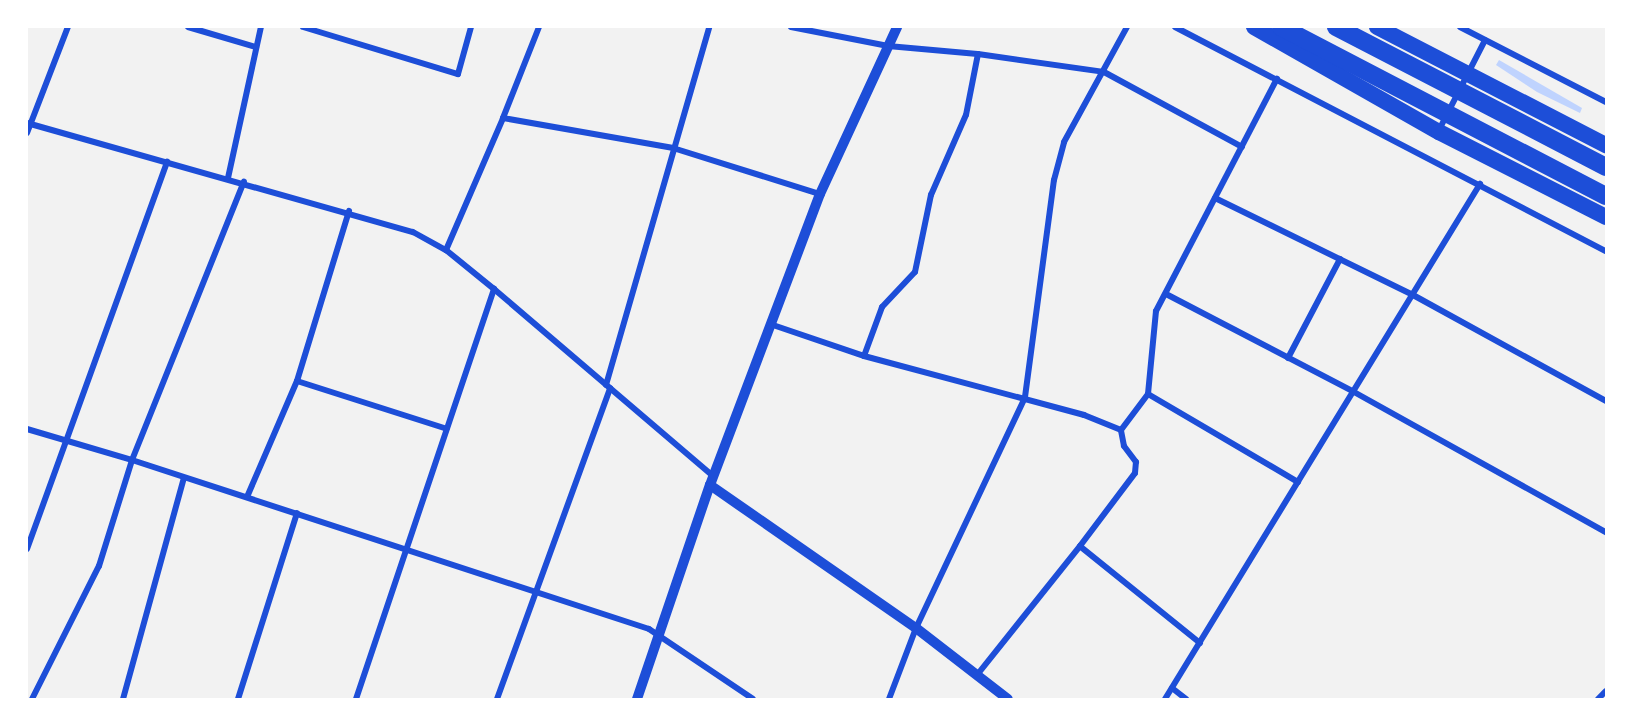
<!DOCTYPE html>
<style>
body{margin:0}
#map{position:relative;width:1633px;height:726px;overflow:hidden;background:#f2f2f2;font-family:"Titillium Web",sans-serif}
div>[style]{position:absolute}
.water>*{inset:0;background:#bfd3fe}
.minor>*{height:6px;margin:-3px;padding:0 3px;transform-origin:3px;border-radius:3px;background:#1d4ed8}
.tertiary>*{height:10px;margin:-5px;padding:0 5px;transform-origin:5px;border-radius:5px;background:#1d4ed8}
.trunk>*{height:16px;margin:-8px;padding:0 8px;transform-origin:8px;border-radius:8px;background:#1d4ed8}
.motorway>*{height:18px;margin:-9px;padding:0 9px;transform-origin:9px;border-radius:9px;background:#1d4ed8}
span{translate:-50% -50%;white-space:nowrap;text-align:center;line-height:1.15;-webkit-text-stroke:4.5px #fff;paint-order:stroke}
.frame{position:absolute;inset:0;border:28px solid #fff;pointer-events:none}
</style>
<div id="map">
<div class="water">
<div style="clip-path:polygon(1499px 60px,1582px 108px,1580px 113px,1537px 92px,1496px 65px)"></div>
</div>
<div class="minor">
<div style="left:188px;top:27px;width:71px;rotate:16.4deg"></div>
<div style="left:303px;top:27px;width:162px;rotate:16.9deg"></div>
<div style="left:458px;top:74px;width:49px;rotate:-74.5deg"></div>
<div style="left:539px;top:27px;width:98px;rotate:111.6deg"></div>
<div style="left:503px;top:118px;width:173px;rotate:10deg"></div>
<div style="left:673px;top:148px;width:154px;rotate:17.4deg"></div>
<div style="left:791px;top:27px;width:99px;rotate:11.1deg"></div>
<div style="left:888px;top:46px;width:90px;rotate:5.1deg"></div>
<div style="left:978px;top:54px;width:127px;rotate:8.1deg"></div>
<div style="left:1104px;top:72px;width:157px;rotate:28.5deg"></div>
<div style="left:1175px;top:27px;width:486px;rotate:27.5deg"></div>
<div style="left:1460px;top:27px;width:164px;rotate:27.2deg"></div>
<div style="left:27px;top:123px;width:401px;rotate:15.8deg"></div>
<div style="left:413px;top:232px;width:38px;rotate:29deg"></div>
<div style="left:446px;top:250px;width:62px;rotate:39.1deg"></div>
<div style="left:494px;top:289px;width:288px;rotate:40.5deg"></div>
<div style="left:1439px;top:130px;width:101px;rotate:-62.9deg"></div>
<div style="left:27px;top:133px;width:114px;rotate:-68.9deg"></div>
<div style="left:228px;top:178px;width:155px;rotate:-77.7deg"></div>
<div style="left:1215px;top:198px;width:220px;rotate:26.1deg"></div>
<div style="left:1413px;top:295px;width:220px;rotate:28.8deg"></div>
<div style="left:446px;top:250px;width:144px;rotate:-66.6deg"></div>
<div style="left:1166px;top:294px;width:212px;rotate:27.5deg"></div>
<div style="left:1354px;top:392px;width:288px;rotate:29.1deg"></div>
<div style="left:770px;top:324px;width:99px;rotate:18.8deg"></div>
<div style="left:864px;top:356px;width:228px;rotate:15deg"></div>
<div style="left:1084px;top:415px;width:40px;rotate:22deg"></div>
<div style="left:864px;top:356px;width:52px;rotate:-69.8deg"></div>
<div style="left:882px;top:307px;width:48px;rotate:-46.7deg"></div>
<div style="left:915px;top:272px;width:79px;rotate:-78.3deg"></div>
<div style="left:931px;top:195px;width:87px;rotate:-66.4deg"></div>
<div style="left:966px;top:115px;width:62px;rotate:-78.9deg"></div>
<div style="left:1288px;top:358px;width:112px;rotate:-62.3deg"></div>
<div style="left:297px;top:381px;width:157px;rotate:17.7deg"></div>
<div style="left:606px;top:385px;width:373px;rotate:-73.9deg"></div>
<div style="left:1148px;top:394px;width:174px;rotate:30.4deg"></div>
<div style="left:27px;top:429px;width:109px;rotate:16.4deg"></div>
<div style="left:132px;top:460px;width:544px;rotate:18.1deg"></div>
<div style="left:649px;top:629px;width:125px;rotate:33.9deg"></div>
<div style="left:247px;top:497px;width:126px;rotate:-66.7deg"></div>
<div style="left:297px;top:381px;width:178px;rotate:-73deg"></div>
<div style="left:27px;top:549px;width:412px;rotate:-70.1deg"></div>
<div style="left:1200px;top:643px;width:154px;rotate:-141.1deg"></div>
<div style="left:1080px;top:546px;width:91px;rotate:-53deg"></div>
<div style="left:1135px;top:473px;width:11px;rotate:-85deg"></div>
<div style="left:1136px;top:462px;width:20px;rotate:-127deg"></div>
<div style="left:1124px;top:446px;width:16px;rotate:-101deg"></div>
<div style="left:1121px;top:430px;width:45px;rotate:-53.1deg"></div>
<div style="left:1148px;top:394px;width:83px;rotate:-84.5deg"></div>
<div style="left:1156px;top:311px;width:262px;rotate:-62.5deg"></div>
<div style="left:977px;top:675px;width:165px;rotate:-51.4deg"></div>
<div style="left:1172px;top:688px;width:18px;rotate:38deg"></div>
<div style="left:32px;top:699px;width:149px;rotate:-63.3deg"></div>
<div style="left:99px;top:566px;width:111px;rotate:-72.7deg"></div>
<div style="left:132px;top:460px;width:300px;rotate:-68.1deg"></div>
<div style="left:123px;top:699px;width:229px;rotate:-74.6deg"></div>
<div style="left:238px;top:699px;width:195px;rotate:-72.4deg"></div>
<div style="left:356px;top:699px;width:433px;rotate:-71.4deg"></div>
<div style="left:497px;top:699px;width:331px;rotate:-70deg"></div>
<div style="left:889px;top:699px;width:76px;rotate:-69.2deg"></div>
<div style="left:916px;top:628px;width:255px;rotate:-64.7deg"></div>
<div style="left:1025px;top:397px;width:219px;rotate:-82.4deg"></div>
<div style="left:1054px;top:180px;width:39px;rotate:-75deg"></div>
<div style="left:1064px;top:142px;width:131px;rotate:-61.3deg"></div>
<div style="left:1165px;top:699px;width:604px;rotate:-58.55deg"></div>
<div style="left:1598px;top:699px;width:11px;rotate:-45deg"></div>
</div>
<div class="tertiary">
<div style="left:710px;top:485px;width:251px;rotate:34.8deg"></div>
<div style="left:916px;top:628px;width:116px;rotate:37.7deg"></div>
<div style="left:637px;top:699px;width:226px;rotate:-71.2deg"></div>
<div style="left:710px;top:485px;width:311px;rotate:-69.3deg"></div>
<div style="left:820px;top:194px;width:184px;rotate:-65.2deg"></div>
</div>
<div class="trunk">
<div style="left:1254px;top:27px;width:213px;rotate:29.6deg"></div>
<div style="left:1439px;top:132px;width:187px;rotate:27deg"></div>
<div style="left:1377px;top:27px;width:258px;rotate:27.3deg"></div>
</div>
<div class="motorway">
<div style="left:1281px;top:27px;width:366px;rotate:27.5deg"></div>
<div style="left:1336px;top:27px;width:304px;rotate:27.4deg"></div>
</div>
<div class="frame"></div>
</div>
